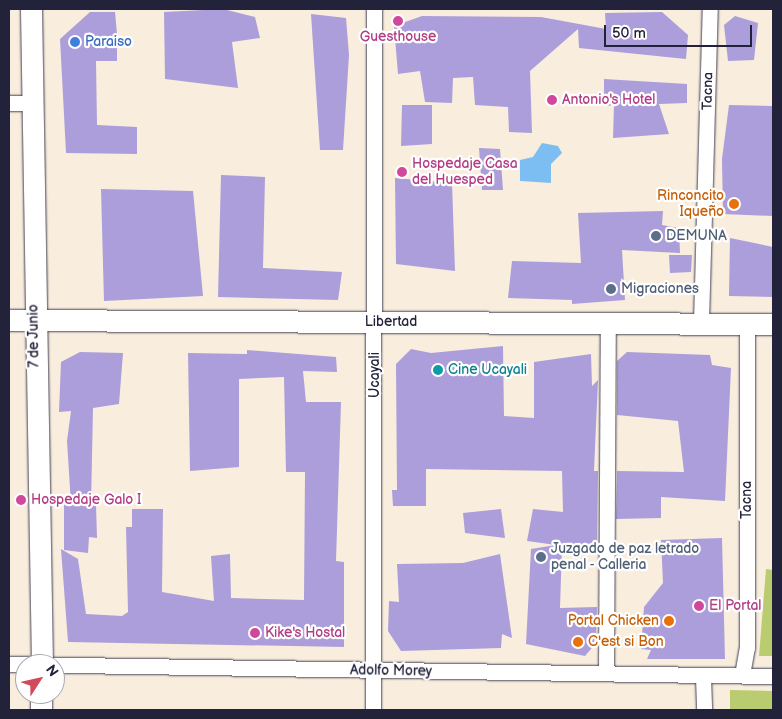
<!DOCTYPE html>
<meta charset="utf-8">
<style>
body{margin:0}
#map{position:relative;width:782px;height:719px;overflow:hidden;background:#f9edde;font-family:"Balsamiq Sans",sans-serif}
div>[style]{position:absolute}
.green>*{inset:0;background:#b9cc6f}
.water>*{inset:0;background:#7dbef2}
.building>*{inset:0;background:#ab9eda}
.roads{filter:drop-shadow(0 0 1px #424053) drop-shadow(0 0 1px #424053)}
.street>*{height:15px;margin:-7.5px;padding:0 7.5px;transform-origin:7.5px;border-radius:7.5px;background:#fff}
.secondary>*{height:21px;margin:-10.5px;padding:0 10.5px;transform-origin:10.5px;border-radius:10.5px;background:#fff}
.dots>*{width:14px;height:14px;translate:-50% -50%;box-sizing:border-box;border:2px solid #fff;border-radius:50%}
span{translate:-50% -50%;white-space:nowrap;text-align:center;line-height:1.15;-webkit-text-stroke:4.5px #fff;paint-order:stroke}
.hotel-label{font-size:14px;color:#b23c85}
.left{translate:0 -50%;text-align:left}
.shop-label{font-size:14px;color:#366cbe}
.street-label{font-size:14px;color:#22223b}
.food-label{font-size:14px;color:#c56008}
.right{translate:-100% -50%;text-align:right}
.service-label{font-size:14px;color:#4e5e75}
.culture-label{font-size:14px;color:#0d838f}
.frame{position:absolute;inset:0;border:10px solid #22223b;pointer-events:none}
.north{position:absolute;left:15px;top:654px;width:50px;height:50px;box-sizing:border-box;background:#fff;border:1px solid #a7a7b1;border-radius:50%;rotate:55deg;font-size:14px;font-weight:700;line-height:20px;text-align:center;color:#22223b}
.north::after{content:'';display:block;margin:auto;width:18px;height:22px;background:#d1495b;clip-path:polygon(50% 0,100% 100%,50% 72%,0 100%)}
.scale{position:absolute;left:604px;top:25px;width:148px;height:22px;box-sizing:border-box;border:2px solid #22223b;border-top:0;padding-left:6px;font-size:15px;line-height:18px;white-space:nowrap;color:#22223b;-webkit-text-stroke:4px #fff;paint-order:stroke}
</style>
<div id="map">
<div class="green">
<div style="clip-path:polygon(766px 569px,773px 570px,773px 656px,759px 656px)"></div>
<div style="clip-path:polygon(730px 690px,773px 691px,773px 710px,730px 710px)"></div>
</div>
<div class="water">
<div style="clip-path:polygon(542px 143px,558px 146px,562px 153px,551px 164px,551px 183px,520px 181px,520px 160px,533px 157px)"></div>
</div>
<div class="building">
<div style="clip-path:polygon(223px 9px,255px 17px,260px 38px,232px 42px,238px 88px,165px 79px,164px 12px)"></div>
<div style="clip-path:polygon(90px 12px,115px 12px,117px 34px,117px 61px,96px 61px,97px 125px,137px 127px,137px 154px,66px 153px,60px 39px)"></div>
<div style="clip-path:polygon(662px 12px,688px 35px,686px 59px,579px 48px,578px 29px,530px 71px,532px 133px,509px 132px,508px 107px,475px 105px,473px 77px,453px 78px,452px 103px,425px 102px,420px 71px,398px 74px,394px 26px,422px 16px,541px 17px,606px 29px,605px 13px)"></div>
<div style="clip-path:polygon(311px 14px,346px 18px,349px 55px,343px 150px,320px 150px)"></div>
<div style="clip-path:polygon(735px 16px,758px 23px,754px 60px,728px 61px,724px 25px)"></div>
<div style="clip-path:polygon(604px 79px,687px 84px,687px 103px,659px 104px,669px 134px,613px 138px,614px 105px,604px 106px)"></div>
<div style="clip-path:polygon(402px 105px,432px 105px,432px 144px,401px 146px)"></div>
<div style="clip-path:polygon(729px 105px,773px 106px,773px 216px,723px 214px,722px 159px)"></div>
<div style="clip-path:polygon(479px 148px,500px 149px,503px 190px,482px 190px)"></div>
<div style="clip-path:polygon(221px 175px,265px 177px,263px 268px,342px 272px,338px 300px,218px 297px)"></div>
<div style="clip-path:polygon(395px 178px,452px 183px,455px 271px,396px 264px)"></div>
<div style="clip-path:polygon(101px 189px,193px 191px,203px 296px,104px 301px)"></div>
<div style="clip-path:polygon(663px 211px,662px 225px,679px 228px,680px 253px,622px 250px,625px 300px,572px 304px,572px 300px,508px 298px,512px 261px,581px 263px,578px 213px)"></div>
<div style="clip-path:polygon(730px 238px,773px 247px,773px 297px,729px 296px)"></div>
<div style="clip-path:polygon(669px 255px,692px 255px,691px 272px,670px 273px)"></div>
<div style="clip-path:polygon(503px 346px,504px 416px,534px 418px,534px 362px,591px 354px,592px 386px,598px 380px,594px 471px,598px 471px,597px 545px,562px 545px,560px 608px,597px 607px,596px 643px,585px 656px,526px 644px,531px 549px,556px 545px,527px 541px,533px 509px,563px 512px,562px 471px,426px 469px,426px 506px,393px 506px,392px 490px,397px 490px,396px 364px,411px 349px,431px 353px)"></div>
<div style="clip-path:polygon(247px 350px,336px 357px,337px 372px,303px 371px,306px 402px,341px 402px,336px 561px,344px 562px,344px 647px,68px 642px,61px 549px,78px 559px,86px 614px,122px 616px,128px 612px,126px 527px,132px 527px,132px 509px,163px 509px,162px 592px,214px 601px,211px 556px,230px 554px,231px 598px,304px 600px,305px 472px,286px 472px,284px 377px,239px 379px,239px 467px,190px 471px,188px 353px,247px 354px)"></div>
<div style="clip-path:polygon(80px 352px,123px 353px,119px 404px,93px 408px,91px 505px,96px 505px,97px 538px,89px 537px,88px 553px,64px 550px,64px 504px,71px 504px,67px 441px,71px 411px,59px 412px,61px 362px)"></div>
<div style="clip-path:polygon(627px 352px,710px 355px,712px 365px,731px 368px,725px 501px,661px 497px,661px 518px,616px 519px,617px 471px,684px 472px,678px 421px,617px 415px,617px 361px)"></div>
<div style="clip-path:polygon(501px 509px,505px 538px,465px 533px,463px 513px)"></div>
<div style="clip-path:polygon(722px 538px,725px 659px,647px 659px,651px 650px,641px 649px,644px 607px,663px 583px,661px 540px)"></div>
<div style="clip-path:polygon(500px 554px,512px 638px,502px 634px,501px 648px,401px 651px,388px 631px,389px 601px,399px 602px,397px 564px,463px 563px)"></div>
</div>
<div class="roads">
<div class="street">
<div style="left:9px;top:103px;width:22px"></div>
<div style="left:701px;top:322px;width:313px;rotate:-88.4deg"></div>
<div style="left:9px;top:664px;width:764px;rotate:0.9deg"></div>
<div style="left:606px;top:673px;width:350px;rotate:-89.7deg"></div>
<div style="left:742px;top:675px;width:27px;rotate:-80deg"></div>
<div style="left:747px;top:648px;width:324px;rotate:-90deg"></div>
<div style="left:703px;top:677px;width:33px;rotate:88deg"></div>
<div style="left:373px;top:710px;width:701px;rotate:-89.92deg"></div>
</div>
<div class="secondary">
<div style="left:31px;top:9px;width:655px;rotate:89.04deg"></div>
<div style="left:9px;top:320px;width:764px;rotate:0.3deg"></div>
<div style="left:41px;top:710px;width:16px;rotate:-90deg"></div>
</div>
</div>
<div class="dots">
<div style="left:398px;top:21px;background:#d1479c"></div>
<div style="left:75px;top:42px;background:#3f7fe0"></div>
<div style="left:552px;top:100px;background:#d1479c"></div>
<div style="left:402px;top:172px;background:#d1479c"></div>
<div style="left:734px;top:204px;background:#e8710a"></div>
<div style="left:656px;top:236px;background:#5c6f8a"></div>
<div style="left:611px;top:289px;background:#5c6f8a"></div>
<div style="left:438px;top:370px;background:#0f9aa8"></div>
<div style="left:21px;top:500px;background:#d1479c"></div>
<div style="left:541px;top:557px;background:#5c6f8a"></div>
<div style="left:699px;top:606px;background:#d1479c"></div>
<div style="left:669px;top:621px;background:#e8710a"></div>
<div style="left:255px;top:633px;background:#d1479c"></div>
<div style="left:578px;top:642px;background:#e8710a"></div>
</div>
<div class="hotel-label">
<span style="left:398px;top:37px">Guesthouse</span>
<span class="left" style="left:562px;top:100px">Antonio's Hotel</span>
<span class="left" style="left:412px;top:172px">Hospedaje Casa<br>del Huesped</span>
<span class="left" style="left:31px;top:500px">Hospedaje Galo I</span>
<span class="left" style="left:709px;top:606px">El Portal</span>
<span class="left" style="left:265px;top:633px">Kike's Hostal</span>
</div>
<div class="shop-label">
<span class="left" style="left:85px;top:42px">Paraiso</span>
</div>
<div class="street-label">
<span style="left:708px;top:91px;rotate:-89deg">Tacna</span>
<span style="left:391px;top:322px">Libertad</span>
<span style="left:34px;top:336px;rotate:-91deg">7 de Junio</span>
<span style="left:375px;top:375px;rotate:-90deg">Ucayali</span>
<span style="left:747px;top:500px;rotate:-90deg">Tacna</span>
<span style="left:391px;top:671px;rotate:1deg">Adolfo Morey</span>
</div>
<div class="food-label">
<span class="right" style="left:724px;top:204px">Rinconcito<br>Iqueño</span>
<span class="right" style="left:659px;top:621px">Portal Chicken</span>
<span class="left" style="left:588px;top:642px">C'est si Bon</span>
</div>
<div class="service-label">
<span class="left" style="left:666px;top:236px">DEMUNA</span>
<span class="left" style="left:621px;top:289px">Migraciones</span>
<span class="left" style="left:551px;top:557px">Juzgado de paz letrado<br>penal - Calleria</span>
</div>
<div class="culture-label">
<span class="left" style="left:448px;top:370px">Cine Ucayali</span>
</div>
<div class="frame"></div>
<div class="north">N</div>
<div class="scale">50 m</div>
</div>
